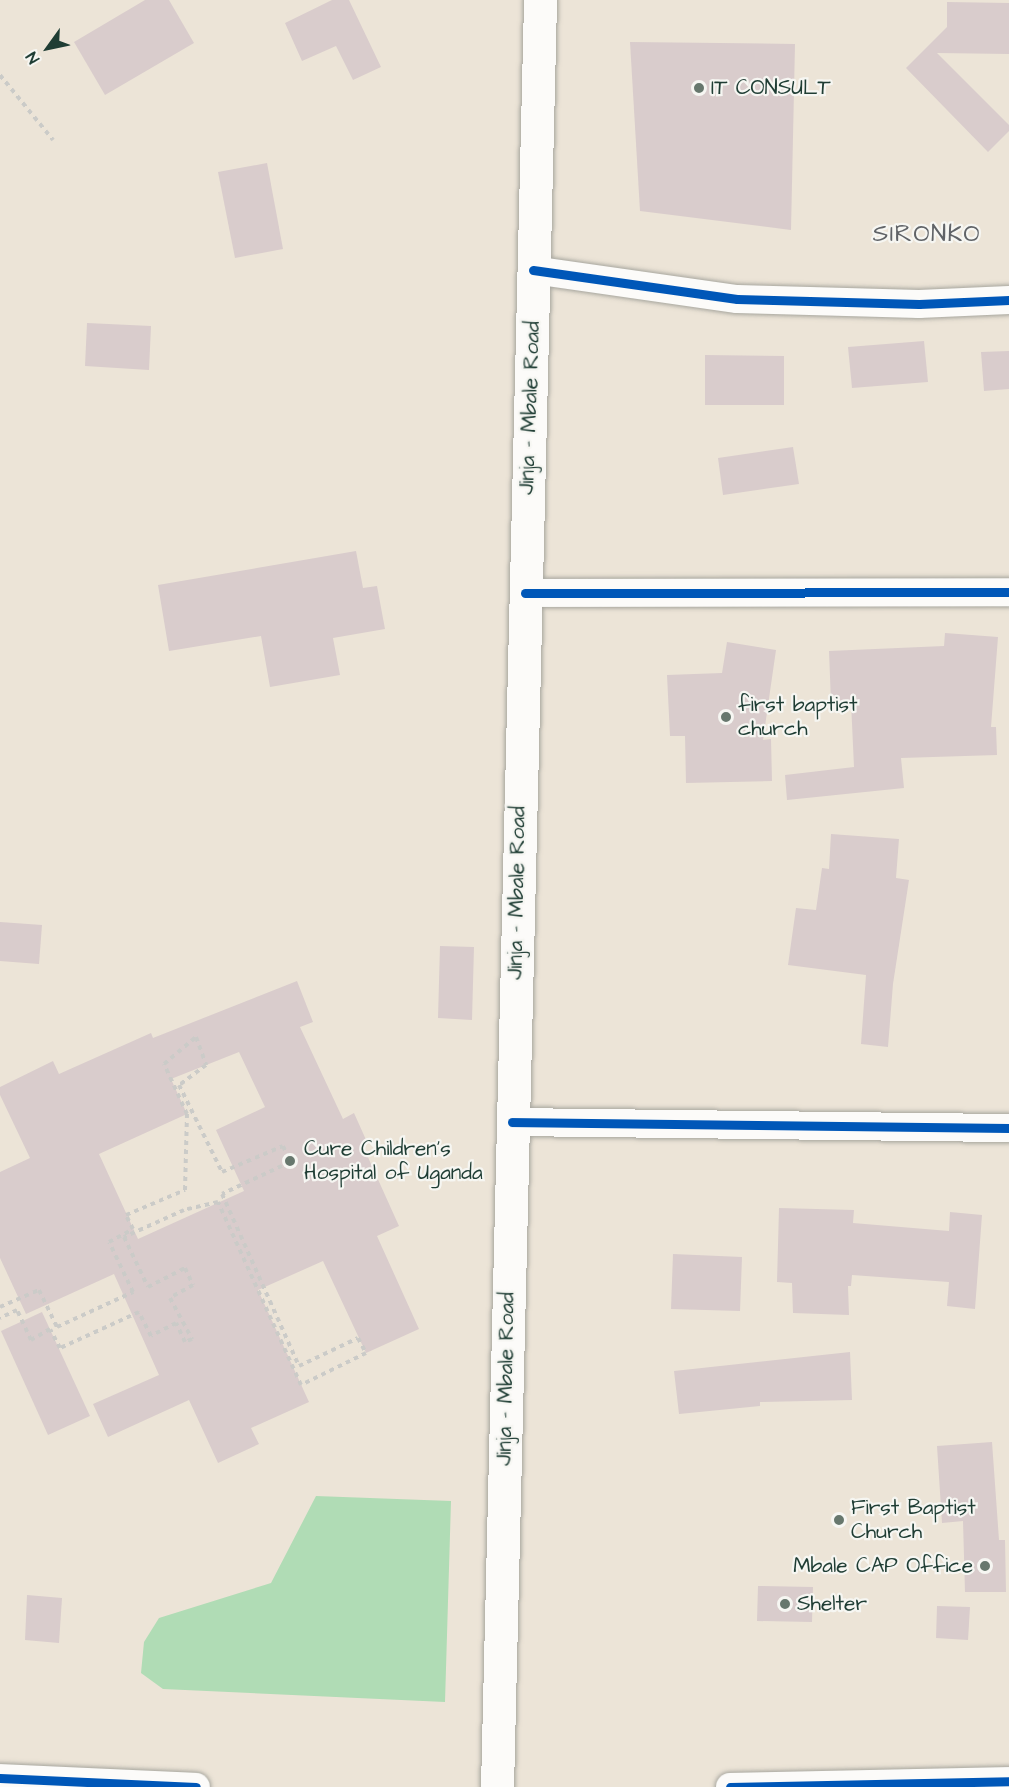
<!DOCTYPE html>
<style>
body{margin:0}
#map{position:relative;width:1009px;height:1787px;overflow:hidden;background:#ece4d7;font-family:"Architects Daughter",sans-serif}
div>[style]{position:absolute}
.green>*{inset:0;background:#b0dcb5}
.building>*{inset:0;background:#d9cccc}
.path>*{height:4px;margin-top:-2px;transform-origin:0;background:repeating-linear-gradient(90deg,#cbcbc8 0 4.5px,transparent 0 9px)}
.roads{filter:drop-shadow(0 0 2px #a7a69e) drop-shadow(0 0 2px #a7a69e)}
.minor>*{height:28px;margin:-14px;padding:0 14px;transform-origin:14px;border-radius:14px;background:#fcfbf9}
.primary>*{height:33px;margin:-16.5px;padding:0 16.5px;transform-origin:16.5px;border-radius:16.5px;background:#fcfbf9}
.cycleway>*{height:9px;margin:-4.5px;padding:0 4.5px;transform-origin:4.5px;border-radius:4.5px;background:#0057b8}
.dots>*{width:16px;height:16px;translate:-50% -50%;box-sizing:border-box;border:3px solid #f6f6f2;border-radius:50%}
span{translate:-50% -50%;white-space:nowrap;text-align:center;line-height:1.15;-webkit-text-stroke:4.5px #f6f6f2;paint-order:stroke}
.poi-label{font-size:21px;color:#1f3d34}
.left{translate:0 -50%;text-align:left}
.right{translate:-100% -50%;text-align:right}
.street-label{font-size:21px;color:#1f3d34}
.quarter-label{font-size:24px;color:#606367;letter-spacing:1.5px}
.north{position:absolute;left:18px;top:18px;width:60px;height:60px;-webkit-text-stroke:4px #f6f6f2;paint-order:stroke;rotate:237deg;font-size:16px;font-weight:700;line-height:24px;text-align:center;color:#1f3d34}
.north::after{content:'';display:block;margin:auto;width:21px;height:27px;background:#1f3d34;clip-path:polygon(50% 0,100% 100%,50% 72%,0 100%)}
</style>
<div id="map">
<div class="green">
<div style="clip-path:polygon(316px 1496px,451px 1501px,445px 1702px,163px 1689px,141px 1673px,144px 1642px,159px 1618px,271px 1583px)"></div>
</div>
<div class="building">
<div style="clip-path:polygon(145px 0,169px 0,194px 43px,105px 95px,74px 42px)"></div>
<div style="clip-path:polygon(332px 0,349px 0,381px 67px,353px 80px,336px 46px,302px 61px,285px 23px)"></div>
<div style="clip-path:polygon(947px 2px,1009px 3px,1009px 54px,937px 53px,1009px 125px,1009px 131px,988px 152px,906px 68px,947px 27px)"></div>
<div style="clip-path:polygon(630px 42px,795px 44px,791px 230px,640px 211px)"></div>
<div style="clip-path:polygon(267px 163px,283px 249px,235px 258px,218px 172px)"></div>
<div style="clip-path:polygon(87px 323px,151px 326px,149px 370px,85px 366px)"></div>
<div style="clip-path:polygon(924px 341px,928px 382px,852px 388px,848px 347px)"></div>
<div style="clip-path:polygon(1009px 351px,1009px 389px,984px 391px,981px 352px)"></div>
<div style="clip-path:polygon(705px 355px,784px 356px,784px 405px,705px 405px)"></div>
<div style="clip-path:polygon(793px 447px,799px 484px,723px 495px,718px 458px)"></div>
<div style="clip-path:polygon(356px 551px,363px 588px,377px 586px,385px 629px,333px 638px,340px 675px,270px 687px,261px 636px,169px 651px,158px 585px)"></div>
<div style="clip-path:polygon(945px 633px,998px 637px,991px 727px,996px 727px,997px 755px,901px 758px,904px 788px,787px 800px,785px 775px,854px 767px,851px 702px,831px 703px,829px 651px,944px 646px)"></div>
<div style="clip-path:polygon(727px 642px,776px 650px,763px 740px,771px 739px,772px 781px,686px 783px,685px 736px,670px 736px,667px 675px,722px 673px)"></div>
<div style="clip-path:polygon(831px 834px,899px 839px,896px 878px,909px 880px,893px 984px,888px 1047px,861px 1044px,866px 975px,788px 965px,796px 908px,816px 910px,822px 868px,829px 869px)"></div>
<div style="clip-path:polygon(0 922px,42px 925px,39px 964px,0 961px)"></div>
<div style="clip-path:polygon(440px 946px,474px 947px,472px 1020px,438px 1018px)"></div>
<div style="clip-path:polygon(evenodd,297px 981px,313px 1022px,300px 1027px,343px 1119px,354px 1113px,367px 1142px,362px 1144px,399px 1226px,377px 1236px,419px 1329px,366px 1353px,323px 1261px,258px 1290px,309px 1402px,251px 1428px,259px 1444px,218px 1463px,189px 1400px,108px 1437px,93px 1404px,159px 1375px,114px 1274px,26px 1314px,0 1258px,0 1172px,30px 1158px,0 1095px,0 1087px,53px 1061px,59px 1074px,151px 1033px,153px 1038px,297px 981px,239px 1052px,265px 1107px,216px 1130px,244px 1191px,138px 1239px,99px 1154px,187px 1114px,171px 1079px,239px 1052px)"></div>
<div style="clip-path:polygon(779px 1208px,854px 1210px,853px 1223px,949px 1231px,950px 1212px,982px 1215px,975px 1309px,947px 1306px,949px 1282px,852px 1275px,851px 1286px,848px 1286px,849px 1315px,793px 1313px,792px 1283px,777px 1282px)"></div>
<div style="clip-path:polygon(673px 1254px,742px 1257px,740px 1311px,671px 1309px)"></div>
<div style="clip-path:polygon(42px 1312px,90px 1416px,48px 1435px,1px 1331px)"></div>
<div style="clip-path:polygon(850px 1352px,852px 1400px,760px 1402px,760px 1406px,679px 1414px,674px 1371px)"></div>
<div style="clip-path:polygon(992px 1442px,999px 1540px,1005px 1540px,1006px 1592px,965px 1592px,963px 1521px,942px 1523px,937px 1446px)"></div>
<div style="clip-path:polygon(758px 1586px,813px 1587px,812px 1622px,757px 1621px)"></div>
<div style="clip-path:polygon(27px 1595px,62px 1598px,59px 1643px,25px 1640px)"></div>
<div style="clip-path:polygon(937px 1606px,970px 1607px,968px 1640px,936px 1638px)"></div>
</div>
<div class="path">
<div style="left:0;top:75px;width:84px;rotate:50.8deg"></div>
<div style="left:0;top:1307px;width:43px;rotate:-23.6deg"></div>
<div style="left:39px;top:1290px;width:41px;rotate:64.1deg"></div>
<div style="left:57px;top:1327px;width:84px;rotate:-24.7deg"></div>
<div style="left:133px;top:1292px;width:55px;rotate:-115.6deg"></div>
<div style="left:109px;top:1242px;width:27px;rotate:-28deg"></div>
<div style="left:133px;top:1229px;width:16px;rotate:-117deg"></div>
<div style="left:126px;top:1215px;width:64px;rotate:-23deg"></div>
<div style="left:185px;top:1190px;width:76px;rotate:-88.5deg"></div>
<div style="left:187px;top:1114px;width:55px;rotate:-114.7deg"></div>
<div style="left:164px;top:1064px;width:42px;rotate:-40.2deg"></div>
<div style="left:196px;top:1037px;width:30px;rotate:70deg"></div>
<div style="left:206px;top:1065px;width:34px;rotate:143deg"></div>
<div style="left:179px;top:1085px;width:97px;rotate:63.7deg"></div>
<div style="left:222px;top:1172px;width:66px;rotate:-23.1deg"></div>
<div style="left:283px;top:1146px;width:17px;rotate:66deg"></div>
<div style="left:290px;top:1162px;width:75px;rotate:154.8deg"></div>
<div style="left:222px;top:1194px;width:188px;rotate:65.9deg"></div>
<div style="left:299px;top:1366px;width:65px;rotate:-25.4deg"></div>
<div style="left:358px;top:1338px;width:17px;rotate:62deg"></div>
<div style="left:366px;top:1353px;width:72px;rotate:153.8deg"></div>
<div style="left:301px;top:1385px;width:201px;rotate:-114.4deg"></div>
<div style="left:218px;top:1202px;width:35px;rotate:167deg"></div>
<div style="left:184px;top:1210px;width:66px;rotate:155.8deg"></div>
<div style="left:124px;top:1237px;width:55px;rotate:64.4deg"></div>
<div style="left:148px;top:1287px;width:42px;rotate:-27.2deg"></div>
<div style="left:185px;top:1268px;width:19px;rotate:65deg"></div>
<div style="left:193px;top:1285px;width:26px;rotate:151deg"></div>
<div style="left:170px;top:1298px;width:47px;rotate:61.8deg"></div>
<div style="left:192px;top:1339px;width:8px;rotate:157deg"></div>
<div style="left:185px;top:1342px;width:21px;rotate:-115deg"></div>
<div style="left:176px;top:1323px;width:28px;rotate:153deg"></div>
<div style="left:151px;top:1336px;width:27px;rotate:-117deg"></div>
<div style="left:139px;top:1312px;width:87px;rotate:155.5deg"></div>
<div style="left:60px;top:1348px;width:21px;rotate:-118deg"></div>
<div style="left:50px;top:1329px;width:22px;rotate:150deg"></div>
<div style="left:31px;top:1340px;width:33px;rotate:-115deg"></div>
<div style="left:17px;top:1310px;width:19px;rotate:155deg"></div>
</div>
<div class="roads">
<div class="minor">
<div style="left:533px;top:270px;width:206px;rotate:8.1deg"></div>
<div style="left:737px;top:299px;width:182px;rotate:1.6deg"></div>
<div style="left:919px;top:304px;width:90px;rotate:-2.5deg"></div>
<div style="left:525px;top:593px;width:484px;rotate:-0.1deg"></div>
<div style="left:512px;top:1122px;width:497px;rotate:0.7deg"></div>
<div style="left:0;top:1778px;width:196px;rotate:2.6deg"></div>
<div style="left:730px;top:1787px;width:279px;rotate:-1.2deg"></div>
</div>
<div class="primary">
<div style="left:497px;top:1787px;width:1788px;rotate:-88.62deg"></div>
</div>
</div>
<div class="cycleway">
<div style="left:533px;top:270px;width:206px;rotate:8.1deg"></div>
<div style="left:737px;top:299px;width:182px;rotate:1.6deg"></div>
<div style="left:919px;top:304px;width:90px;rotate:-2.5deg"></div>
<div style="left:525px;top:593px;width:484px;rotate:-0.1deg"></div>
<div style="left:512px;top:1122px;width:497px;rotate:0.7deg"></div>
<div style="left:0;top:1778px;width:196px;rotate:2.6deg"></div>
<div style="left:730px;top:1787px;width:279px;rotate:-1.2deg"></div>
</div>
<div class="dots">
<div style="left:699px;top:88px;background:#67776d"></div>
<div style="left:726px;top:717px;background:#67776d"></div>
<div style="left:290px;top:1161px;background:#67776d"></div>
<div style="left:839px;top:1520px;background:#67776d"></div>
<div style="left:985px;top:1566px;background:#67776d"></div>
<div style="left:785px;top:1604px;background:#67776d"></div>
</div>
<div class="poi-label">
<span class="left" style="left:711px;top:88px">IT CONSULT</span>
<span class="left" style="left:738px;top:717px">first baptist<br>church</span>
<span class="left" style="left:304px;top:1161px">Cure Children's<br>Hospital of Uganda</span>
<span class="left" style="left:851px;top:1520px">First Baptist<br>Church</span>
<span class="right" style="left:973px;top:1566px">Mbale CAP Office</span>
<span class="left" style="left:797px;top:1604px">Shelter</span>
</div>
<div class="street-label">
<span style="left:530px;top:408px;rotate:-88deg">Jinja - Mbale Road</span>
<span style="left:517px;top:893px;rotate:-89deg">Jinja - Mbale Road</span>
<span style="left:506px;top:1379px;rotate:-89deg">Jinja - Mbale Road</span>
</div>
<div class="quarter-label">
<span style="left:927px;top:235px">SIRONKO</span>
</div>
<div class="north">N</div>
</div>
